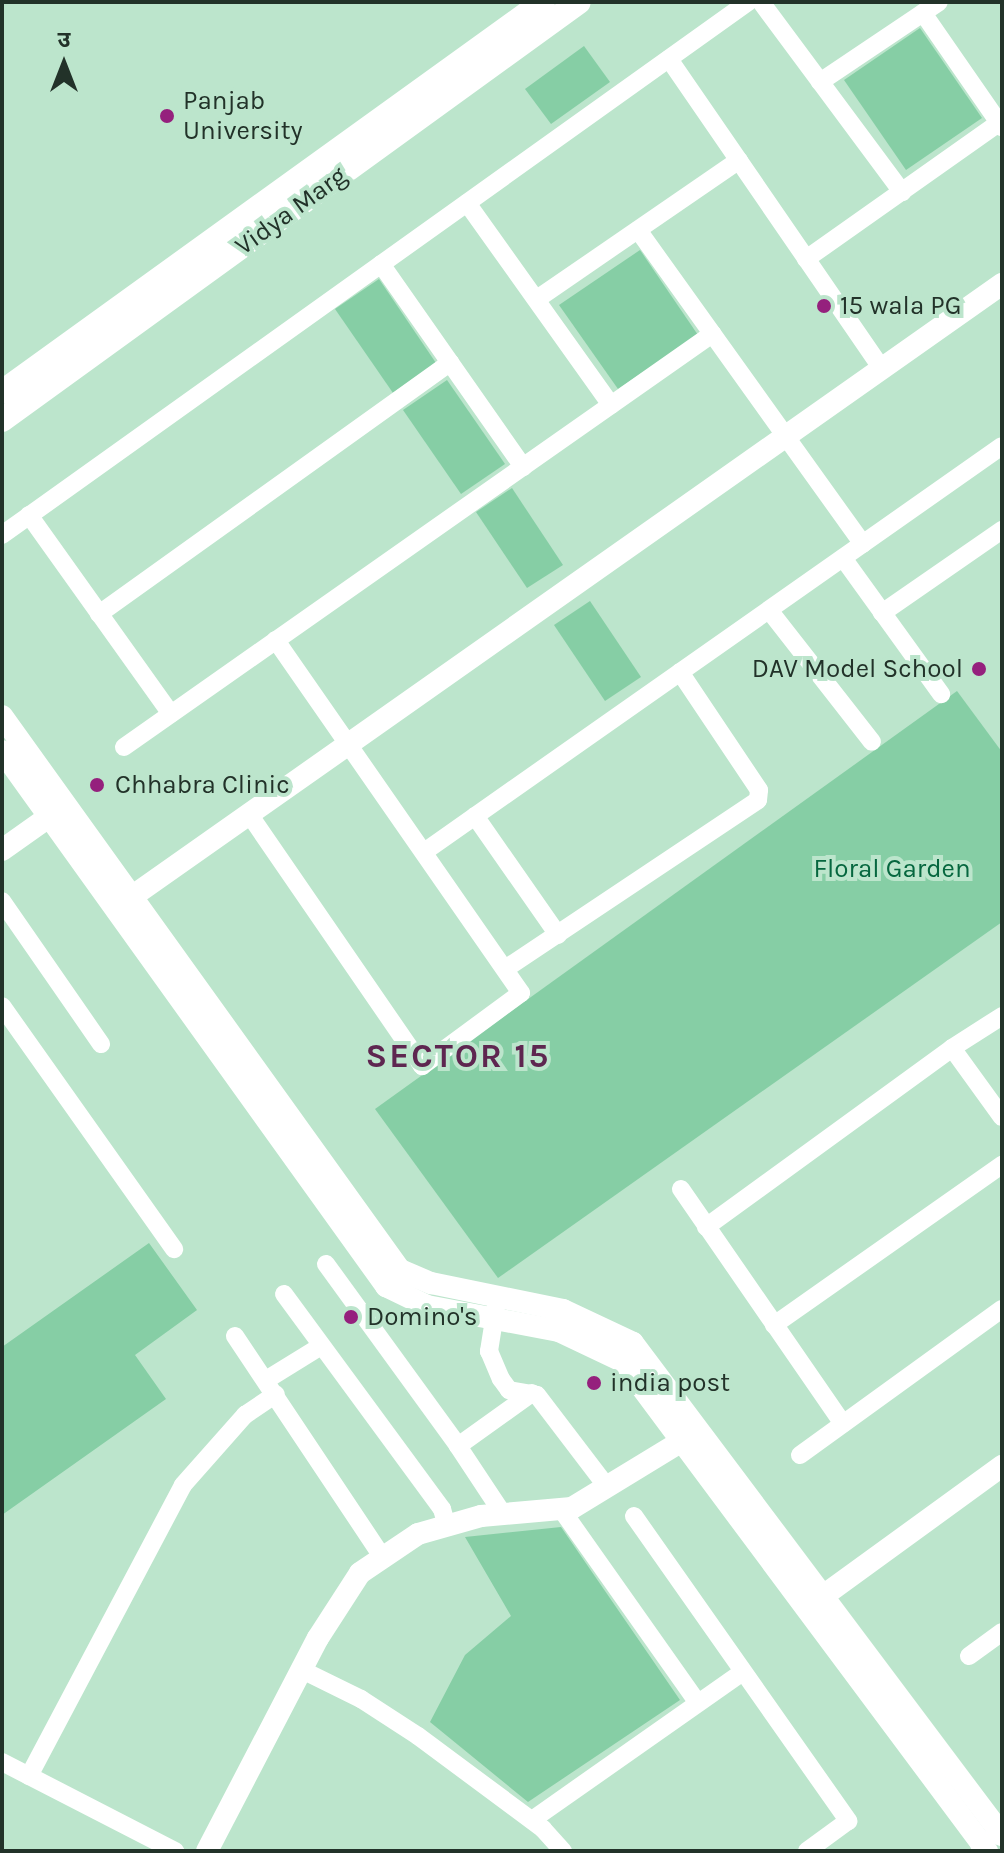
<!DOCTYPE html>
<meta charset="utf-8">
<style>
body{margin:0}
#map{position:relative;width:1004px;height:1853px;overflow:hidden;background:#bce5cc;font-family:Karla,"Noto Sans Devanagari",sans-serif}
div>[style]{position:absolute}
.green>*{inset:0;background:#86cea5}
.minor>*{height:18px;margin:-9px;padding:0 9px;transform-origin:9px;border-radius:9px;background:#fff}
.tertiary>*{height:22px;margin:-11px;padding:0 11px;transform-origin:11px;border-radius:11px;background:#fff}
.secondary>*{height:24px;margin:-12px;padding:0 12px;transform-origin:12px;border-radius:12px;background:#fff}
.dots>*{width:22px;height:22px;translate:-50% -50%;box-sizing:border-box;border:4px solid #bce5cc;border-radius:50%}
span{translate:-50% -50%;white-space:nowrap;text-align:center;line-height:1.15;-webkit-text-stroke:8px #bce5cc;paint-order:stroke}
.poi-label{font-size:26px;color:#223229}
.left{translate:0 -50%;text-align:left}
.right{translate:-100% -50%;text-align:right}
.street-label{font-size:26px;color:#223229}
.park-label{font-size:26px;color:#06673f}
.district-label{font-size:34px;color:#5e2650;font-weight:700;letter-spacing:2px}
.frame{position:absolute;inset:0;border:4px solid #223229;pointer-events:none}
.north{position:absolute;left:24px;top:24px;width:80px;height:80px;-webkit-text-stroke:6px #bce5cc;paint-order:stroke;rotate:0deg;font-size:22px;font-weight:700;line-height:32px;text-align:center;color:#223229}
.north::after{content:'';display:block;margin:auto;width:28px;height:36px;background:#223229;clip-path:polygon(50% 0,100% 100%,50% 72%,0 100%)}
</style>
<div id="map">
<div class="green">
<div style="clip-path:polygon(920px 28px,982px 118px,906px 170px,844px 80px)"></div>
<div style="clip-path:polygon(584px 46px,610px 82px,551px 124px,525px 89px)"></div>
<div style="clip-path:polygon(640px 250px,698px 335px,618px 389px,559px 305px)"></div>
<div style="clip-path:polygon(379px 279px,436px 363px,393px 393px,335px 309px)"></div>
<div style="clip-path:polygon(447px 380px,505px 464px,461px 494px,403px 410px)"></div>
<div style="clip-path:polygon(512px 488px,563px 565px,527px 588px,476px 512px)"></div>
<div style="clip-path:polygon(590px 601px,641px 677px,605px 701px,554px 625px)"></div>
<div style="clip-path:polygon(957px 691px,1002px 752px,1002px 922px,498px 1278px,375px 1109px)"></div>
<div style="clip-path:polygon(149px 1243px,197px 1310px,135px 1355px,166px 1399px,2px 1515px,2px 1347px)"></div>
<div style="clip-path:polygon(561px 1527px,680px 1700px,528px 1802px,430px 1722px,465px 1655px,511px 1616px,465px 1537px)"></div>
</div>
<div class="minor">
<div style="left:761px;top:2px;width:237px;rotate:53.4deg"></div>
<div style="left:923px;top:13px;width:139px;rotate:55.3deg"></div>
<div style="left:669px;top:59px;width:376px;rotate:55.5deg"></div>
<div style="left:820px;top:82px;width:143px;rotate:-33.9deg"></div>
<div style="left:467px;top:203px;width:248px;rotate:54.5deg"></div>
<div style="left:638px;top:230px;width:386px;rotate:54.4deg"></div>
<div style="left:806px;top:259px;width:236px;rotate:-35.2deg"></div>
<div style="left:381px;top:264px;width:248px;rotate:55deg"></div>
<div style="left:537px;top:299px;width:245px;rotate:-34.5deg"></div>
<div style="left:29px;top:515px;width:244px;rotate:54.5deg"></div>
<div style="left:2px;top:535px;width:917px;rotate:-35.54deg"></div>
<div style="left:843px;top:558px;width:168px;rotate:54.2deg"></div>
<div style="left:769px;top:610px;width:167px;rotate:52deg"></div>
<div style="left:882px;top:613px;width:146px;rotate:-34.7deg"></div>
<div style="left:99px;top:614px;width:432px;rotate:-35.6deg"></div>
<div style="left:124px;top:747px;width:719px;rotate:-35.08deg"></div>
<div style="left:249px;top:814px;width:306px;rotate:55.5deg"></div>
<div style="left:422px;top:1066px;width:123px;rotate:-36.4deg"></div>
<div style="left:521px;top:993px;width:430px;rotate:-124.8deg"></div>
<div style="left:475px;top:816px;width:145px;rotate:55.1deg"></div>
<div style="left:424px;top:852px;width:706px;rotate:-35.09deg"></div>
<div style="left:2px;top:901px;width:174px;rotate:55.3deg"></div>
<div style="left:505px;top:969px;width:304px;rotate:-33.7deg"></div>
<div style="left:758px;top:800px;width:10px;rotate:-84deg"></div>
<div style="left:759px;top:790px;width:142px;rotate:-123.8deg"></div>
<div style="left:2px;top:1006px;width:298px;rotate:54.7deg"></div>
<div style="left:952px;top:1048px;width:85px;rotate:54.1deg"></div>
<div style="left:681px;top:1189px;width:285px;rotate:55.4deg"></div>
<div style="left:706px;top:1227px;width:304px;rotate:-36deg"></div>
<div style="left:952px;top:1048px;width:59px;rotate:-32.6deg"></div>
<div style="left:326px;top:1264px;width:225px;rotate:54deg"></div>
<div style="left:284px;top:1294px;width:267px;rotate:53.7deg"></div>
<div style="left:442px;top:1509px;width:18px;rotate:74deg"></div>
<div style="left:496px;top:1307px;width:45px;rotate:99deg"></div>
<div style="left:489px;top:1351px;width:30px;rotate:67deg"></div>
<div style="left:501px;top:1379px;width:14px;rotate:54deg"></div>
<div style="left:509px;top:1390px;width:28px;rotate:10deg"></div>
<div style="left:537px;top:1395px;width:116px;rotate:52.7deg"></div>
<div style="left:774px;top:1325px;width:279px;rotate:-35.1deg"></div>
<div style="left:235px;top:1336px;width:267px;rotate:56.3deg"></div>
<div style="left:266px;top:1380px;width:65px;rotate:-31.7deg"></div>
<div style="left:800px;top:1455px;width:249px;rotate:-35.9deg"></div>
<div style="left:561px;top:1509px;width:237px;rotate:54.8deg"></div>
<div style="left:503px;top:1514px;width:82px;rotate:-123.5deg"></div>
<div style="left:458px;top:1446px;width:91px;rotate:-35.6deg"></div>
<div style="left:634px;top:1516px;width:373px;rotate:54.9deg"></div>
<div style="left:848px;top:1821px;width:51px;rotate:143.8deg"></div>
<div style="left:969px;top:1656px;width:41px;rotate:-36deg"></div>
<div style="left:302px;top:1670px;width:66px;rotate:26.2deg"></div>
<div style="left:361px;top:1699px;width:68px;rotate:33deg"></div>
<div style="left:418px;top:1736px;width:156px;rotate:36.6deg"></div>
<div style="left:543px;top:1829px;width:30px;rotate:48deg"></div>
<div style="left:2px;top:1762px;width:195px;rotate:27.2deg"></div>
<div style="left:29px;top:1776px;width:329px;rotate:-62.1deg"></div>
<div style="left:183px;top:1485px;width:94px;rotate:-48.5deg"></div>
<div style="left:245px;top:1415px;width:37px;rotate:-34deg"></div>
<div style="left:532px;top:1820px;width:256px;rotate:-35.1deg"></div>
</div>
<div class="tertiary">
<div style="left:2px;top:716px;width:682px;rotate:54.31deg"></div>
<div style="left:400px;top:1270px;width:34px;rotate:23deg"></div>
<div style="left:431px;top:1283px;width:135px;rotate:11.6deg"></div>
<div style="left:563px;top:1310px;width:77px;rotate:25.2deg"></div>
<div style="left:633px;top:1343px;width:615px;rotate:53.13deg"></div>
<div style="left:2px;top:751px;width:659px;rotate:54.33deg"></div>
<div style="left:386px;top:1286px;width:46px;rotate:26deg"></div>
<div style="left:427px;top:1306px;width:134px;rotate:10.7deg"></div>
<div style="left:559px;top:1331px;width:70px;rotate:25.5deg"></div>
<div style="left:622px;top:1361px;width:611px;rotate:53.32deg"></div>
<div style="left:2px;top:850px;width:71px;rotate:-35.3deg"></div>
<div style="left:120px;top:905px;width:1079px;rotate:-35.15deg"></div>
<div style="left:812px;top:1604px;width:235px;rotate:-36deg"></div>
<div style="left:207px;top:1851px;width:240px;rotate:-62.5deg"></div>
<div style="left:318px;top:1638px;width:77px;rotate:-57.1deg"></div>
<div style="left:360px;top:1573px;width:70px;rotate:-33.9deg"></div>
<div style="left:418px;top:1534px;width:66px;rotate:-15.9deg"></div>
<div style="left:481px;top:1516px;width:91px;rotate:-5deg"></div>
<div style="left:572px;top:1508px;width:142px;rotate:-31.4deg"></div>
</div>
<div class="secondary">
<div style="left:2px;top:392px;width:667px;rotate:-35.79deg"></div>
<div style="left:2px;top:420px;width:712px;rotate:-35.92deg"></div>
<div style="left:1001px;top:1833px;width:1px;rotate:45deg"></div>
<div style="left:982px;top:1843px;width:8px;rotate:76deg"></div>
</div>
<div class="dots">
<div style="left:167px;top:116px;background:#95207d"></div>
<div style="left:824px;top:306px;background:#95207d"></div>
<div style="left:979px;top:669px;background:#95207d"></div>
<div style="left:97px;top:785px;background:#95207d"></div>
<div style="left:351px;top:1317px;background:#95207d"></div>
<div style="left:594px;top:1383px;background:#95207d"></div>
</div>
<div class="poi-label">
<span class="left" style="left:183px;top:116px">Panjab<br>University</span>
<span class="left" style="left:840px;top:306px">15 wala PG</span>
<span class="right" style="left:963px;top:669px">DAV Model School</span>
<span class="left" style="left:115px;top:785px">Chhabra Clinic</span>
<span class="left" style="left:367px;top:1317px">Domino's</span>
<span class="left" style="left:610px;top:1383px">india post</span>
</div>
<div class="street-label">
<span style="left:291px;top:211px;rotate:-36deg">Vidya Marg</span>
</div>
<div class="park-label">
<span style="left:892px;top:869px">Floral Garden</span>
</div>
<div class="district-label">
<span style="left:458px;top:1057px">SECTOR 15</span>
</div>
<div class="frame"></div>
<div class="north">उ</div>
</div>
